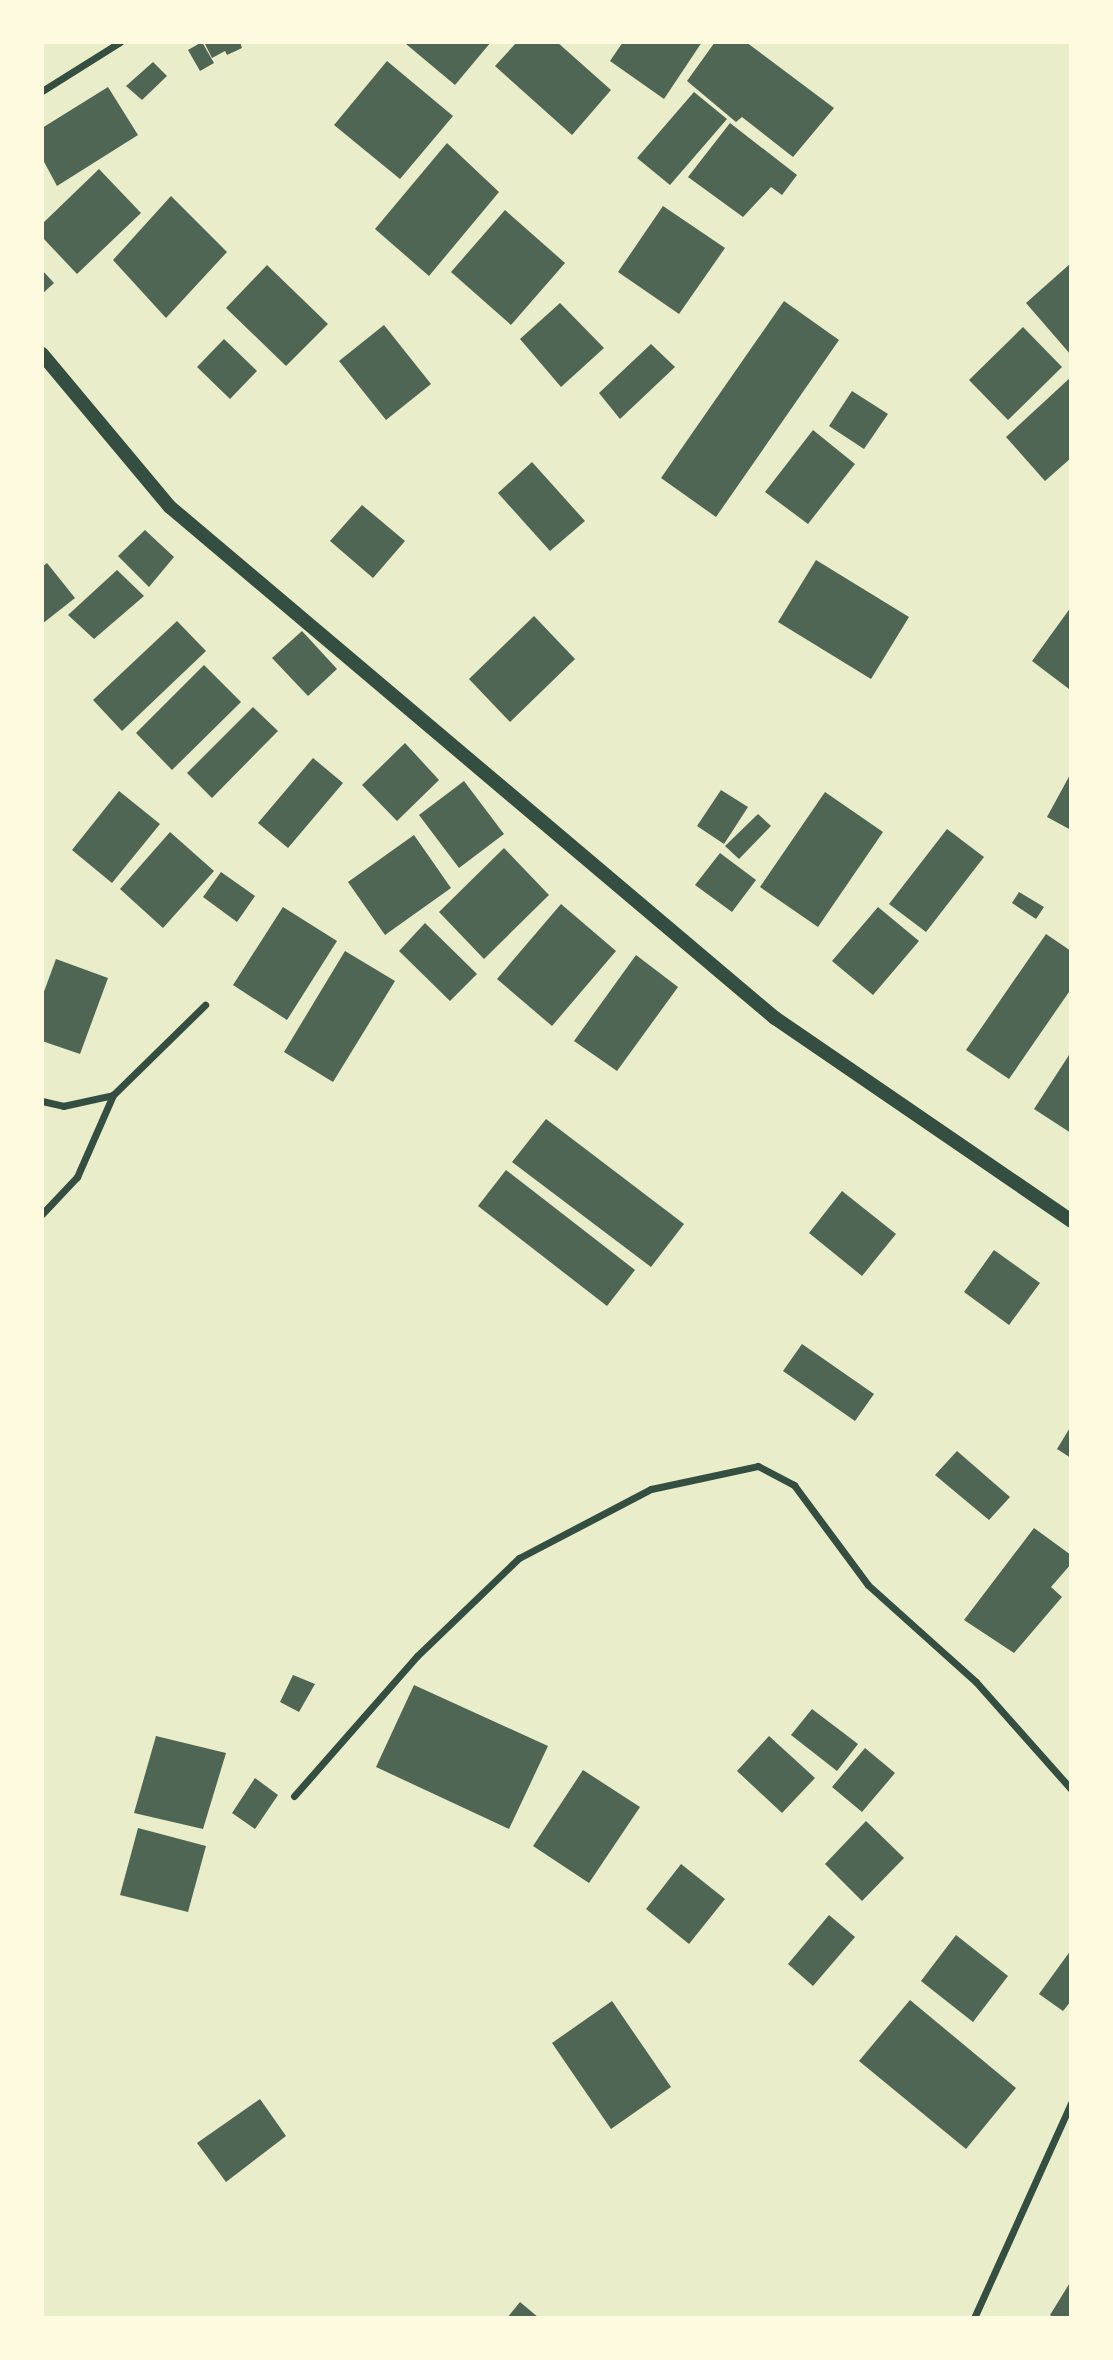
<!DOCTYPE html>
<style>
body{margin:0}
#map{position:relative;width:1113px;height:2360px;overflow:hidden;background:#e9edc9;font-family:Barlow,sans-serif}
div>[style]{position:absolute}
.building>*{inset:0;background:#4f6655}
.minor>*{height:7px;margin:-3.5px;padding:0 3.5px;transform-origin:3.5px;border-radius:3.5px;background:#344e41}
.secondary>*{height:14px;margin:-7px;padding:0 7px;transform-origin:7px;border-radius:7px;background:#344e41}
span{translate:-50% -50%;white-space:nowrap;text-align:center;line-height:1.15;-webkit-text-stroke:6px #fefae0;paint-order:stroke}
.frame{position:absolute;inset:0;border:44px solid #fefae0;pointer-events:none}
</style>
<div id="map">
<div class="building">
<div style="clip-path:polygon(202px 42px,214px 63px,200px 71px,188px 50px)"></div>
<div style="clip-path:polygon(204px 42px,240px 42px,242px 48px,227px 55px,225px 51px,212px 58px)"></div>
<div style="clip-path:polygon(408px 42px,491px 42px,455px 85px,406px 44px)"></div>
<div style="clip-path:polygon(517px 42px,557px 42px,611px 90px,572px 135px,495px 66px)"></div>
<div style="clip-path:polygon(623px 42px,702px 42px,664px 99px,610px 61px)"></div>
<div style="clip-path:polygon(715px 42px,746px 42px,834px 108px,793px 157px,742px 117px,736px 122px,687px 81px)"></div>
<div style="clip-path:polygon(387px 61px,453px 116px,400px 179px,334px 125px)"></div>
<div style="clip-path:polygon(153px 62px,167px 76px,142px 100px,126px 86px)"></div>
<div style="clip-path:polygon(108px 87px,138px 135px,57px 186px,42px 158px,42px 128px)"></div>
<div style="clip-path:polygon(694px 92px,727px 119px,670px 185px,637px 158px)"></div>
<div style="clip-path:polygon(730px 123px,797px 175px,782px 195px,771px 187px,743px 217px,688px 177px)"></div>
<div style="clip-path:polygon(447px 143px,499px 192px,429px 276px,375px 229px)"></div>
<div style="clip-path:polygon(99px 169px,141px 213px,77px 274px,42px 237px,42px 224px)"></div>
<div style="clip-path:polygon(171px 196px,227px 252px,166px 318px,113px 260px)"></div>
<div style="clip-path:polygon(663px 206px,725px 248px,679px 314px,618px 272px)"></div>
<div style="clip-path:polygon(505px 210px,565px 263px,511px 325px,451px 272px)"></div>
<div style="clip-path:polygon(1071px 263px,1071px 355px,1026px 303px)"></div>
<div style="clip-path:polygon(267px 265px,328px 324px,286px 366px,226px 308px)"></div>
<div style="clip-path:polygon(42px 270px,54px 283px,42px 294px)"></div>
<div style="clip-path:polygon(784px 301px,839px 340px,716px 517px,661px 478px)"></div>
<div style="clip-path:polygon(560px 303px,604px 348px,561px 387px,520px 339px)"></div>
<div style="clip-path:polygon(384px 325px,431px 384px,386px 420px,339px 361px)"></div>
<div style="clip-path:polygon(1023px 327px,1062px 367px,1008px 420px,969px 380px)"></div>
<div style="clip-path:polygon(224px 339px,257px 371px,230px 399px,197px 367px)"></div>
<div style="clip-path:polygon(651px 344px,675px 367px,620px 419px,599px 393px)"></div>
<div style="clip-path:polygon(1071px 377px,1071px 458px,1045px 481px,1006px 437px)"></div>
<div style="clip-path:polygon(852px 391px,888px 414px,864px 449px,829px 426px)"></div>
<div style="clip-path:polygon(813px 430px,855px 464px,808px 524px,765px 492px)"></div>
<div style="clip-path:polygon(532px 462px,585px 521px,550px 551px,498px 493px)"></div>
<div style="clip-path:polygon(362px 505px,405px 541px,373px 578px,330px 541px)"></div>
<div style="clip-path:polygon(145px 530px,174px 557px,149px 587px,118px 556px)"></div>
<div style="clip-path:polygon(816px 560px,909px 617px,871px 679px,778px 622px)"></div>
<div style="clip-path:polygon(47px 563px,75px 598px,42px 624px,42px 567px)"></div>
<div style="clip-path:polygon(117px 570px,144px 596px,94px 639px,68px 615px)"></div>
<div style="clip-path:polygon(1071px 607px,1071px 686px,1069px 689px,1032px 661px)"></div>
<div style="clip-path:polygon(534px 616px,575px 659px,510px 722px,469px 679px)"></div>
<div style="clip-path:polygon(177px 621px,206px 651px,122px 731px,93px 700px)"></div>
<div style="clip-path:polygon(302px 631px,337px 669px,308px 696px,272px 658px)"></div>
<div style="clip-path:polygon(204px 665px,241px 702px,172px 770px,136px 733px)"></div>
<div style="clip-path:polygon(253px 707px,278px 731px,212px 798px,187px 773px)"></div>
<div style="clip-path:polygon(405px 743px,439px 780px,397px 821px,362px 785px)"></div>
<div style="clip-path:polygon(313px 758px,343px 783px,288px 848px,258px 823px)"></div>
<div style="clip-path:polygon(1071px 773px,1071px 830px,1047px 817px)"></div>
<div style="clip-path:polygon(464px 781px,504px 834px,459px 868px,419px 815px)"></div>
<div style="clip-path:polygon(721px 790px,748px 807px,724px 844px,697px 826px)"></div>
<div style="clip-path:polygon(119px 791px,160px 824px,112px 883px,72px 850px)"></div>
<div style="clip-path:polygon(825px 792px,883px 832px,818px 927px,760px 887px)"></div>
<div style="clip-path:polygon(758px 814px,771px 826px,739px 859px,725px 846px)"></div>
<div style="clip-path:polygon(947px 829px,984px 857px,926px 932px,889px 904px)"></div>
<div style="clip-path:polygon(170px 832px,214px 871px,163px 928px,120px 889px)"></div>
<div style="clip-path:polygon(414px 835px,451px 888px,385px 935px,348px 882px)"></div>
<div style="clip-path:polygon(504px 848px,549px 895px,484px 959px,439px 912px)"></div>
<div style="clip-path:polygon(720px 853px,756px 880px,732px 912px,695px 885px)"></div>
<div style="clip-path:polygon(221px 872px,255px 896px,237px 922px,203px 897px)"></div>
<div style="clip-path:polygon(1019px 892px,1044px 907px,1036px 919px,1012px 903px)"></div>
<div style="clip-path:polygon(561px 904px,616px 951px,552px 1026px,497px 979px)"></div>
<div style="clip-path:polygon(283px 907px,337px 941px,287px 1020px,233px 985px)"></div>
<div style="clip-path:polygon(878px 907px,919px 941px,873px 995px,832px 961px)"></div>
<div style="clip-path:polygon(425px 923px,477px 974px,450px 1001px,399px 951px)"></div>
<div style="clip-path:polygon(1046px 934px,1071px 951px,1071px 989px,1009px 1079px,966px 1050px)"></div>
<div style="clip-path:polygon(345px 951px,395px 981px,333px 1082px,284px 1052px)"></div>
<div style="clip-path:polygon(636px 955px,678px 987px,617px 1071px,574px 1041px)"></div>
<div style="clip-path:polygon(56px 959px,108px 978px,80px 1054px,42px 1041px,42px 997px)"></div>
<div style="clip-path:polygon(1071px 1052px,1071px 1133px,1034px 1109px)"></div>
<div style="clip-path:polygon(546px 1119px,684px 1224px,651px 1267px,512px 1162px)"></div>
<div style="clip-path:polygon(506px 1170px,635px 1270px,607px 1306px,478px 1206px)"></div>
<div style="clip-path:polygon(842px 1191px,896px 1234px,862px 1276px,809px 1233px)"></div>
<div style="clip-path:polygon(994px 1250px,1040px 1283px,1009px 1325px,964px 1292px)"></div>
<div style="clip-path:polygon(802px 1344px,874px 1394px,855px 1421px,783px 1371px)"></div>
<div style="clip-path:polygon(1071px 1426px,1071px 1458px,1057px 1449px)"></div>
<div style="clip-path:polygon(957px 1451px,1010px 1497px,989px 1520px,935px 1475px)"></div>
<div style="clip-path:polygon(1034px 1528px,1071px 1555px,1071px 1564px,1051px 1587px,1062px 1597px,1014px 1653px,964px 1620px)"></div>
<div style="clip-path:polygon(293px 1675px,315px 1684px,299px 1712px,280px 1702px)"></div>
<div style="clip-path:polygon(414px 1685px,548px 1746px,509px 1829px,376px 1767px)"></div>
<div style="clip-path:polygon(812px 1709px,858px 1744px,837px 1771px,791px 1735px)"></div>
<div style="clip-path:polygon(156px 1736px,226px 1753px,203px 1829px,134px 1813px)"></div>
<div style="clip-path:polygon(769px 1736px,815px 1778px,782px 1813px,737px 1771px)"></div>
<div style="clip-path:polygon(865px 1748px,895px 1773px,862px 1812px,832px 1787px)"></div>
<div style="clip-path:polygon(583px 1770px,640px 1807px,589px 1883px,533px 1846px)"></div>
<div style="clip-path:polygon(255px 1778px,278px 1795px,255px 1829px,232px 1813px)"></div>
<div style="clip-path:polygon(866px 1821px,904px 1858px,862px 1901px,825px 1864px)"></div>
<div style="clip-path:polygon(138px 1828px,206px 1846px,188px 1912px,120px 1895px)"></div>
<div style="clip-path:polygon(681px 1864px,725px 1899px,689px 1944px,646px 1909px)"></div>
<div style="clip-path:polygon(829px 1915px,855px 1937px,813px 1986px,788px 1964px)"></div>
<div style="clip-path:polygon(956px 1935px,1008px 1976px,973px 2022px,921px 1981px)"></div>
<div style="clip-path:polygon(1071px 1950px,1071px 2001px,1063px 2011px,1039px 1994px)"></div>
<div style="clip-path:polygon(910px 2000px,1016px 2088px,966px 2149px,859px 2061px)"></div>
<div style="clip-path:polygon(612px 2001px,671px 2087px,611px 2129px,552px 2043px)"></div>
<div style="clip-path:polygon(260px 2099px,286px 2136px,226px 2182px,197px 2143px)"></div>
<div style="clip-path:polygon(1071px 2281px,1071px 2318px,1054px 2318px,1050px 2315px)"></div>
<div style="clip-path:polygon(520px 2302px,539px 2318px,507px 2318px)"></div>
</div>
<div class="minor">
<div style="left:42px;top:91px;width:92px;rotate:-32.1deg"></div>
<div style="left:42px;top:1101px;width:22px;rotate:13deg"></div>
<div style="left:63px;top:1106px;width:51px;rotate:-12.4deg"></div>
<div style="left:42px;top:1214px;width:51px;rotate:-46.6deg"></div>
<div style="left:77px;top:1177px;width:90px;rotate:-66.3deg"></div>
<div style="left:113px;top:1095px;width:129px;rotate:-44.4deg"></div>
<div style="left:294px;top:1796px;width:186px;rotate:-48.7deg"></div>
<div style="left:417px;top:1656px;width:141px;rotate:-43.9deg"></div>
<div style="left:519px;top:1558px;width:149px;rotate:-27.6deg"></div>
<div style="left:651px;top:1489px;width:109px;rotate:-12.1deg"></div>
<div style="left:758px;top:1466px;width:41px;rotate:27.8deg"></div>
<div style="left:794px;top:1485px;width:124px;rotate:53.5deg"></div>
<div style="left:868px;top:1585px;width:145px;rotate:41.9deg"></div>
<div style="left:976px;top:1682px;width:143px;rotate:48.4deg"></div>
<div style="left:974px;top:2318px;width:236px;rotate:-65.7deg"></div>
</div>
<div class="secondary">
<div style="left:42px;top:354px;width:199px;rotate:50.1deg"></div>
<div style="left:170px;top:507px;width:792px;rotate:40.19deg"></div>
<div style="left:775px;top:1018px;width:359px;rotate:34.4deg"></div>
</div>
<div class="frame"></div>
</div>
